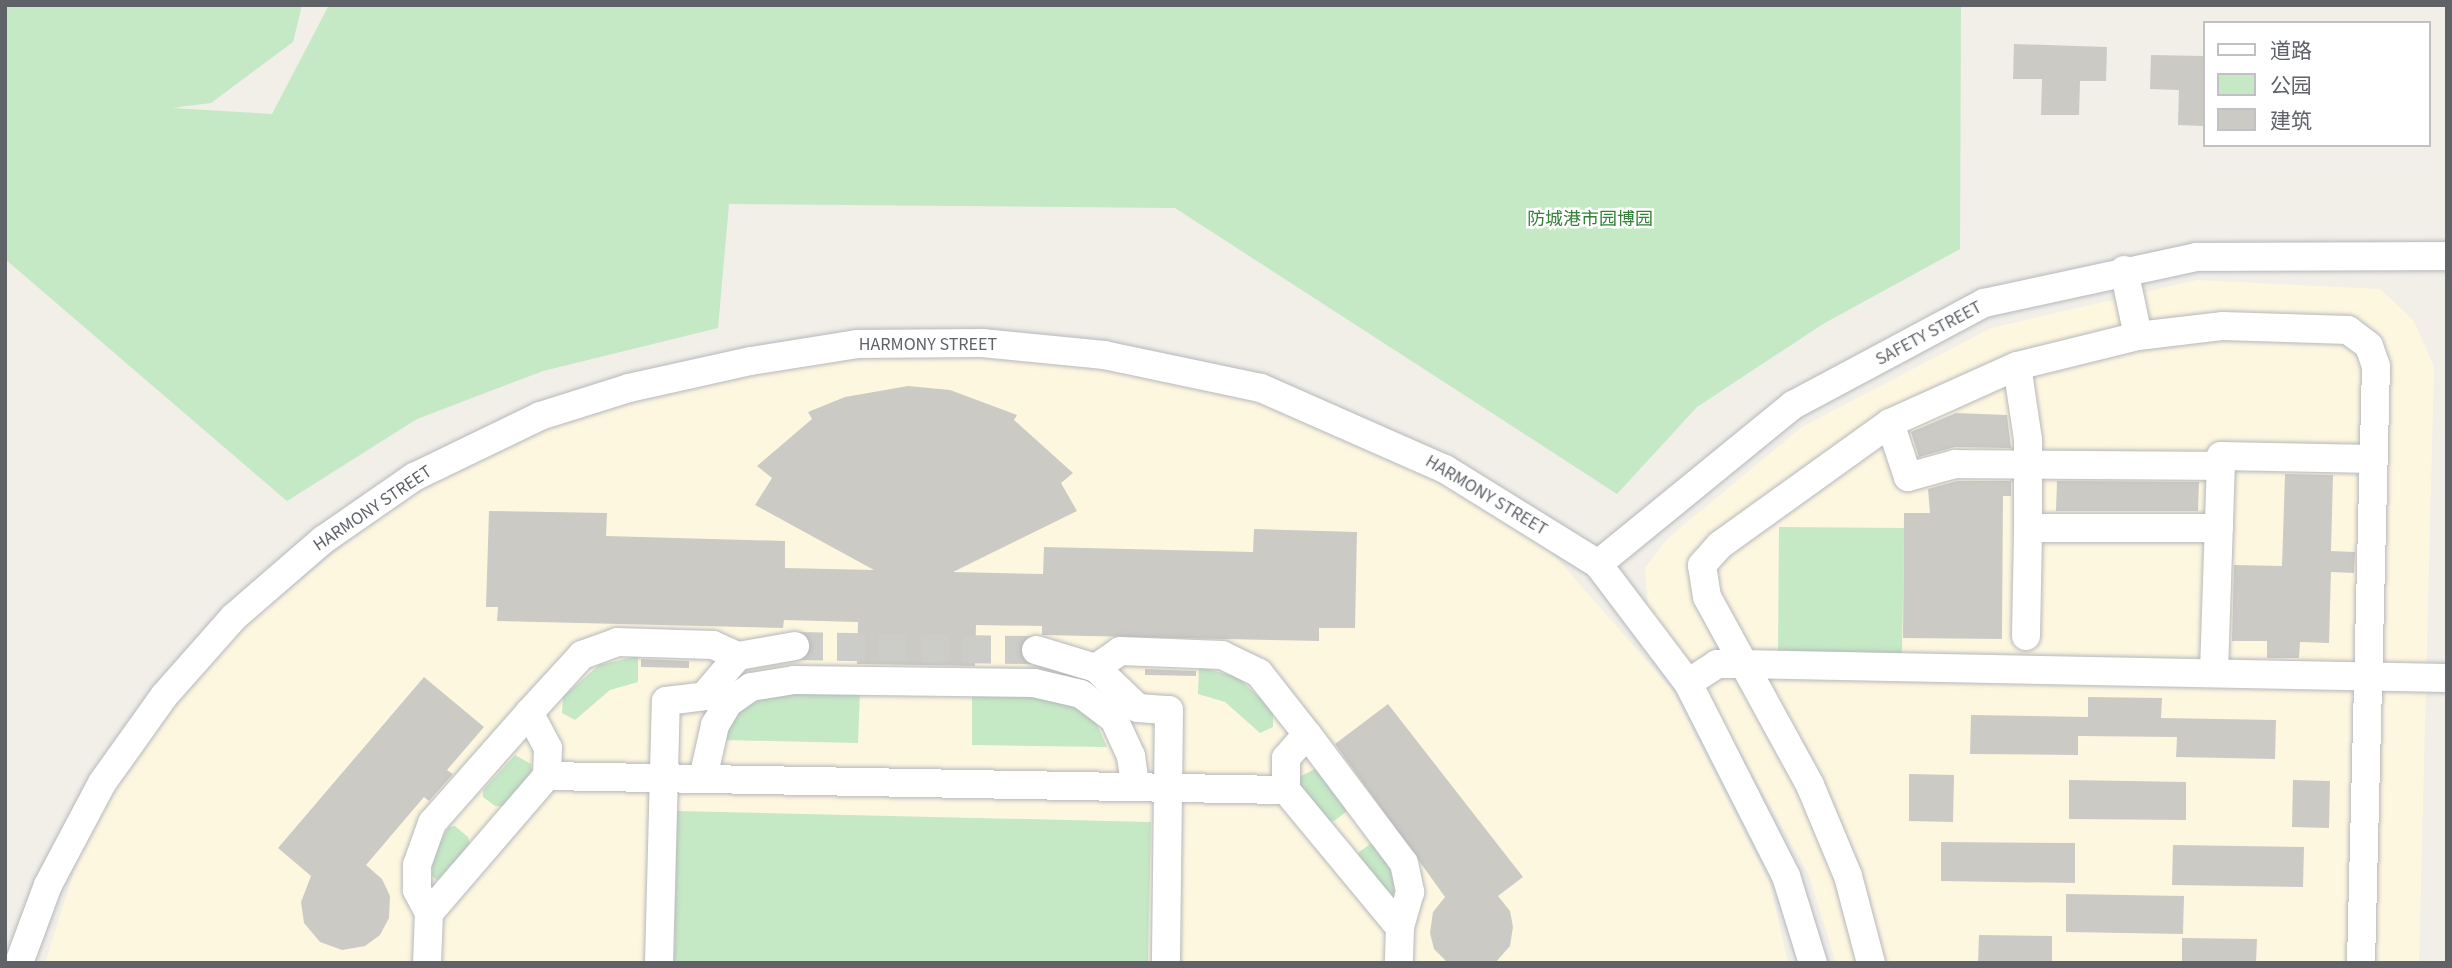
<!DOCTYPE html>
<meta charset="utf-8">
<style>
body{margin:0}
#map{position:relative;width:2452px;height:968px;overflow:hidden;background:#f1efe8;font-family:"Source Sans 3","Noto Sans SC",sans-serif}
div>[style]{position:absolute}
.commercial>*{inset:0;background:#fef7e0}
.green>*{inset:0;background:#c5e8c5}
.building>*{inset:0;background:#cccac5}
.minor-tunnel>*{height:28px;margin-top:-14px;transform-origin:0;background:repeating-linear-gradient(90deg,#ccccc8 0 28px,transparent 0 42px)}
.roads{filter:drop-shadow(0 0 2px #b5b8bc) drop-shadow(0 0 2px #b5b8bc)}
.minor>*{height:28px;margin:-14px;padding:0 14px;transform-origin:14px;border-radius:14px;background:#fff}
span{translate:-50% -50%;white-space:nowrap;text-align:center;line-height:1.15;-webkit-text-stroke:5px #fff;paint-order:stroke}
.park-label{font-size:18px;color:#348238}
.street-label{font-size:18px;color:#5f6368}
.frame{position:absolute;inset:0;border:7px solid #5f6368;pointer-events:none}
.legend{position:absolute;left:2203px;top:21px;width:228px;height:126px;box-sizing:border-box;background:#fff;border:2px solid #bfc1c3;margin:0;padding:9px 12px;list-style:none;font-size:21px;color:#5f6368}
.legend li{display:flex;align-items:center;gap:14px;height:35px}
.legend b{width:35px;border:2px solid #bfc1c3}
</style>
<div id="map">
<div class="commercial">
<div style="clip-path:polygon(2197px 280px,2380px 289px,2413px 320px,2434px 366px,2419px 963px,1836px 963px,1809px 875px,1698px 677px,1648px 609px,1645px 568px,1668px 538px,1802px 427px,1991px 328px)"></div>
<div style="clip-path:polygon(901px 345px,1113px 368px,1256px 401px,1440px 475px,1547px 547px,1673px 691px,1770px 884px,1788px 963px,45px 963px,91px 818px,215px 650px,406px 495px,526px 429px,684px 378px)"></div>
</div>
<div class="green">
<div style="clip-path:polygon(5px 5px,302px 5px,293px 42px,211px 103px,172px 108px,272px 114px,329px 5px,1961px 5px,1960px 249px,1823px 324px,1697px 407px,1617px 494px,1175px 208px,729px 204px,718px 328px,543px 371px,417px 419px,287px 501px,5px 259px)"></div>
<div style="clip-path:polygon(1779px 527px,1904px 528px,1902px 654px,1778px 653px)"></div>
<div style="clip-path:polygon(638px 656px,638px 682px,610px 690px,575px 720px,562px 713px,563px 697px,599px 665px)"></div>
<div style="clip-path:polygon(1199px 667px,1238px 677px,1273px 711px,1273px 727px,1260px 733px,1225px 702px,1198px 694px)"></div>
<div style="clip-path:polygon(860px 691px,858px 743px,723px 740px,736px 713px,765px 693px)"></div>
<div style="clip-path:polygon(972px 693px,1067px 699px,1095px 720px,1107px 747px,972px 745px)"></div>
<div style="clip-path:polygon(515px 755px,531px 764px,532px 777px,506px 806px,495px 806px,483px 797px,483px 790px)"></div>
<div style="clip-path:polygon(1315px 769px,1347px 805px,1346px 812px,1334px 821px,1323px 820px,1298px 790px,1299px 777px)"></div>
<div style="clip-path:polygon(677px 811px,1151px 822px,1148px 963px,674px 963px)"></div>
<div style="clip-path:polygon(455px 826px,468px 837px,470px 845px,437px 880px,432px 876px,433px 852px,449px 827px)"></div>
<div style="clip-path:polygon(1373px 842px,1394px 869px,1394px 893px,1389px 896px,1357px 860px,1359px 852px)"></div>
</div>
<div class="building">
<div style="clip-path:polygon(2014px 44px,2107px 47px,2106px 81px,2080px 81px,2079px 115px,2041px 115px,2042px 79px,2013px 79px)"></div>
<div style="clip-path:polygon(2151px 55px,2205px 56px,2205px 126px,2178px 125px,2179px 90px,2150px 89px)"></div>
<div style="clip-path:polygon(908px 386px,950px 390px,1017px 415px,1014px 420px,1073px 473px,1061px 483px,1077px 511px,953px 572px,1043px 574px,1044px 547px,1253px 552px,1254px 529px,1357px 532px,1355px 628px,1319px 628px,1319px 641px,1042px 635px,1042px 626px,976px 625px,975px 666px,857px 664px,858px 622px,784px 620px,783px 628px,497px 621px,498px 607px,486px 607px,489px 511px,607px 513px,606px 536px,785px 541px,785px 568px,874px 570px,755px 505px,772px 478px,757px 466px,812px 419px,808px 412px,845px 397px)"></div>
<div style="clip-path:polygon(1956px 413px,2007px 415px,2011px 448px,1955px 447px,1919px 457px,1911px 432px)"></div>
<div style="clip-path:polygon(2285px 474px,2333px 475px,2331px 551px,2355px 552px,2354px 573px,2331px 572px,2329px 643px,2300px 642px,2299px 658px,2267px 658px,2267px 641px,2232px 641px,2234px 565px,2282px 566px)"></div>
<div style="clip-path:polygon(1957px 481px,2011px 481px,2011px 496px,2003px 496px,2002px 639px,1903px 638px,1904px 513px,1930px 513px,1928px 489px)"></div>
<div style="clip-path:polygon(2057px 481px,2199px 482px,2198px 511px,2056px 511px)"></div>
<div style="clip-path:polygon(641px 659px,689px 661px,689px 668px,641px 667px)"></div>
<div style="clip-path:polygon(1145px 669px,1196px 671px,1196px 676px,1145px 675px)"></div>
<div style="clip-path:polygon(424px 677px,484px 727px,447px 770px,453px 774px,429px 801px,424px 797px,366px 865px,382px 879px,390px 896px,389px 918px,380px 935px,365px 946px,342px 950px,320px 942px,304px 923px,301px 902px,311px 876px,278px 848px)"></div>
<div style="clip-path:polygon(2088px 697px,2162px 698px,2161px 718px,2276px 720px,2275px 759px,2176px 757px,2177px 737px,2078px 736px,2078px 755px,1970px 754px,1971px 715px,2088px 717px)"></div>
<div style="clip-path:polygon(1388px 704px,1523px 877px,1498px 896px,1510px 911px,1513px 927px,1510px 946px,1495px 963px,1448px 963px,1434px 949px,1430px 933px,1433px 912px,1445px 897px,1335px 744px)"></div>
<div style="clip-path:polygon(1909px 774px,1954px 775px,1953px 822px,1909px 821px)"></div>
<div style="clip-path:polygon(2069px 780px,2186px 782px,2186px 820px,2069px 819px)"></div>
<div style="clip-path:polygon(2293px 780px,2330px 781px,2329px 828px,2292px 827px)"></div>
<div style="clip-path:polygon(1941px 842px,2075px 843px,2075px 883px,1941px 881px)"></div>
<div style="clip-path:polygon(2173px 845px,2304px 847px,2303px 887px,2172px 885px)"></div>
<div style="clip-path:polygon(2066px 894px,2184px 896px,2183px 934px,2066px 932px)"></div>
<div style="clip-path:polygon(1979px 935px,2052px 936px,2052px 963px,1978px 963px)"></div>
<div style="clip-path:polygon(2182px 938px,2257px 939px,2256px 963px,2182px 963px)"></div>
</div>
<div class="minor-tunnel">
<div style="left:795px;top:646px;width:241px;rotate:1deg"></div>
</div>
<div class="roads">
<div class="minor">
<div style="left:2124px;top:270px;width:67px;rotate:78deg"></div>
<div style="left:2017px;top:366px;width:75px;rotate:81.5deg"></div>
<div style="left:2028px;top:440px;width:88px;rotate:90deg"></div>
<div style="left:2028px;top:528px;width:191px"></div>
<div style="left:1890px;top:423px;width:57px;rotate:71.6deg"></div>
<div style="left:1908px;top:477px;width:49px;rotate:-15.5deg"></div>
<div style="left:1955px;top:464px;width:266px;rotate:0.4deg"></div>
<div style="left:1598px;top:564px;width:252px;rotate:-39.2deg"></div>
<div style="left:1793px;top:405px;width:217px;rotate:-28.1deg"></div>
<div style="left:1984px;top:303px;width:217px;rotate:-12.2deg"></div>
<div style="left:2196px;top:257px;width:251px;rotate:-0.2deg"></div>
<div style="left:2026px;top:636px;width:108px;rotate:-88.9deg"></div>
<div style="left:1036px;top:650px;width:63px;rotate:16.7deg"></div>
<div style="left:1096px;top:668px;width:58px;rotate:43.6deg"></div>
<div style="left:1138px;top:708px;width:31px;rotate:4deg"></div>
<div style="left:1169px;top:710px;width:253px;rotate:90.7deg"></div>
<div style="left:1096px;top:668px;width:29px;rotate:-35deg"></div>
<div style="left:1120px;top:651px;width:102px;rotate:2.2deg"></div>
<div style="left:1222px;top:655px;width:41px;rotate:25.9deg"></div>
<div style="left:1259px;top:673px;width:78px;rotate:51.8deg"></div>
<div style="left:1307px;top:734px;width:32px;rotate:131deg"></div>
<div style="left:1286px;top:758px;width:32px;rotate:90deg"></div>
<div style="left:2214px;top:672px;width:216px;rotate:-88.1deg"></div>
<div style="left:2221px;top:456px;width:152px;rotate:1.1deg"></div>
<div style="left:1688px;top:683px;width:35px;rotate:-33deg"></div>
<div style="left:1717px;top:664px;width:24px"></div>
<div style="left:1741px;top:664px;width:706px;rotate:1.14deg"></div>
<div style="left:1307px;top:734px;width:161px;rotate:53.1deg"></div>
<div style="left:1404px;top:863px;width:30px;rotate:78deg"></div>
<div style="left:1410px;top:892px;width:37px;rotate:106deg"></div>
<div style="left:547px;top:776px;width:28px;rotate:-88deg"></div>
<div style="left:548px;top:748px;width:40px;rotate:-118deg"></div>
<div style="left:529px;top:713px;width:79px;rotate:-47.6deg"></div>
<div style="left:582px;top:655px;width:37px;rotate:-20deg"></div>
<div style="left:617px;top:642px;width:96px;rotate:1.8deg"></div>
<div style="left:713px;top:645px;width:27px;rotate:24deg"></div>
<div style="left:703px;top:778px;width:54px;rotate:-77.2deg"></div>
<div style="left:715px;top:725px;width:26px;rotate:-59deg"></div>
<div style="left:728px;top:703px;width:28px;rotate:-35deg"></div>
<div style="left:751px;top:687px;width:44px;rotate:-9.2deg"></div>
<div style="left:794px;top:680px;width:240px;rotate:0.7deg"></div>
<div style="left:1034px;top:683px;width:48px;rotate:13.2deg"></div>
<div style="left:1081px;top:694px;width:41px;rotate:37.1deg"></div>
<div style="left:1114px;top:719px;width:41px;rotate:65.3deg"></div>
<div style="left:1131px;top:756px;width:28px;rotate:82deg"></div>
<div style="left:429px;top:913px;width:26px;rotate:-118deg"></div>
<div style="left:417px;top:890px;width:25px;rotate:-90deg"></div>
<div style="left:417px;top:865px;width:45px;rotate:-70.3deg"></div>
<div style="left:432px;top:823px;width:147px;rotate:-48.6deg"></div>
<div style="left:19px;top:963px;width:83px;rotate:-69.6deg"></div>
<div style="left:48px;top:885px;width:115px;rotate:-62.1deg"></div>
<div style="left:102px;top:783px;width:107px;rotate:-54.5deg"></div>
<div style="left:164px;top:696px;width:106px;rotate:-48.5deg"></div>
<div style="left:234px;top:617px;width:118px;rotate:-40.9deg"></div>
<div style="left:323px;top:540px;width:111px;rotate:-34.7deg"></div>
<div style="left:414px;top:477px;width:140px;rotate:-25.8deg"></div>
<div style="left:540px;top:416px;width:93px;rotate:-17.5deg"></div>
<div style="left:629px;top:388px;width:125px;rotate:-12.5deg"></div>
<div style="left:751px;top:361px;width:107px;rotate:-9.1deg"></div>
<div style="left:857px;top:344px;width:125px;rotate:-0.5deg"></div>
<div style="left:982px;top:343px;width:123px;rotate:5.6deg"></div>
<div style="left:1104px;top:355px;width:160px;rotate:11.9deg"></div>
<div style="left:1261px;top:388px;width:201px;rotate:23.8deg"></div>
<div style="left:1445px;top:469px;width:180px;rotate:31.8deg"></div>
<div style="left:1598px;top:564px;width:149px;rotate:52.9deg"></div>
<div style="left:1688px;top:683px;width:216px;rotate:63.1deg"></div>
<div style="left:1786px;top:876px;width:91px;rotate:72.8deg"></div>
<div style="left:427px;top:963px;width:50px;rotate:-87.7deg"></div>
<div style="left:429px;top:913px;width:181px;rotate:-49.3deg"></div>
<div style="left:547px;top:776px;width:739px;rotate:1.09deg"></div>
<div style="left:1286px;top:790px;width:179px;rotate:50.4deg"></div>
<div style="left:1400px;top:928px;width:35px;rotate:92deg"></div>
<div style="left:659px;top:963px;width:262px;rotate:-88.5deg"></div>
<div style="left:666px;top:701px;width:38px;rotate:-7deg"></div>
<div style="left:704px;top:696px;width:52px;rotate:-49.6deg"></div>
<div style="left:738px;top:656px;width:58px;rotate:-10deg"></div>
<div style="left:1871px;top:963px;width:90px;rotate:-104.8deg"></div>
<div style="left:1848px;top:876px;width:99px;rotate:-112.7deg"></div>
<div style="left:1810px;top:785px;width:214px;rotate:-118.7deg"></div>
<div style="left:1707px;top:597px;width:32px;rotate:-99deg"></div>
<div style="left:1702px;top:565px;width:27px;rotate:-48deg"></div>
<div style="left:1720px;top:545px;width:209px;rotate:-35.7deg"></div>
<div style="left:1890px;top:423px;width:139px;rotate:-24.2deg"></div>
<div style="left:2017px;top:366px;width:125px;rotate:-13.9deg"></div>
<div style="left:2138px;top:336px;width:86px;rotate:-6.7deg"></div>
<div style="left:2223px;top:326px;width:125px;rotate:1.8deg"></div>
<div style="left:2348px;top:330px;width:26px;rotate:37deg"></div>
<div style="left:2369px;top:346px;width:21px;rotate:71deg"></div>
<div style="left:2376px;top:366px;width:597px;rotate:91.44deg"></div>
</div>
</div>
<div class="park-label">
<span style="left:1590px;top:220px">防城港市园博园</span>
</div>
<div class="street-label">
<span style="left:1929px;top:334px;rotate:-28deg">SAFETY STREET</span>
<span style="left:928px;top:345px">HARMONY STREET</span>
<span style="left:1486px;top:496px;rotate:31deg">HARMONY STREET</span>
<span style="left:373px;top:509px;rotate:-34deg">HARMONY STREET</span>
</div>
<div class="frame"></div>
<ul class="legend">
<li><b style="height:9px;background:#fff"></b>道路</li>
<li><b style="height:19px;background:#c5e8c5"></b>公园</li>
<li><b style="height:19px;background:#cccac5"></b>建筑</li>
</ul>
</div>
